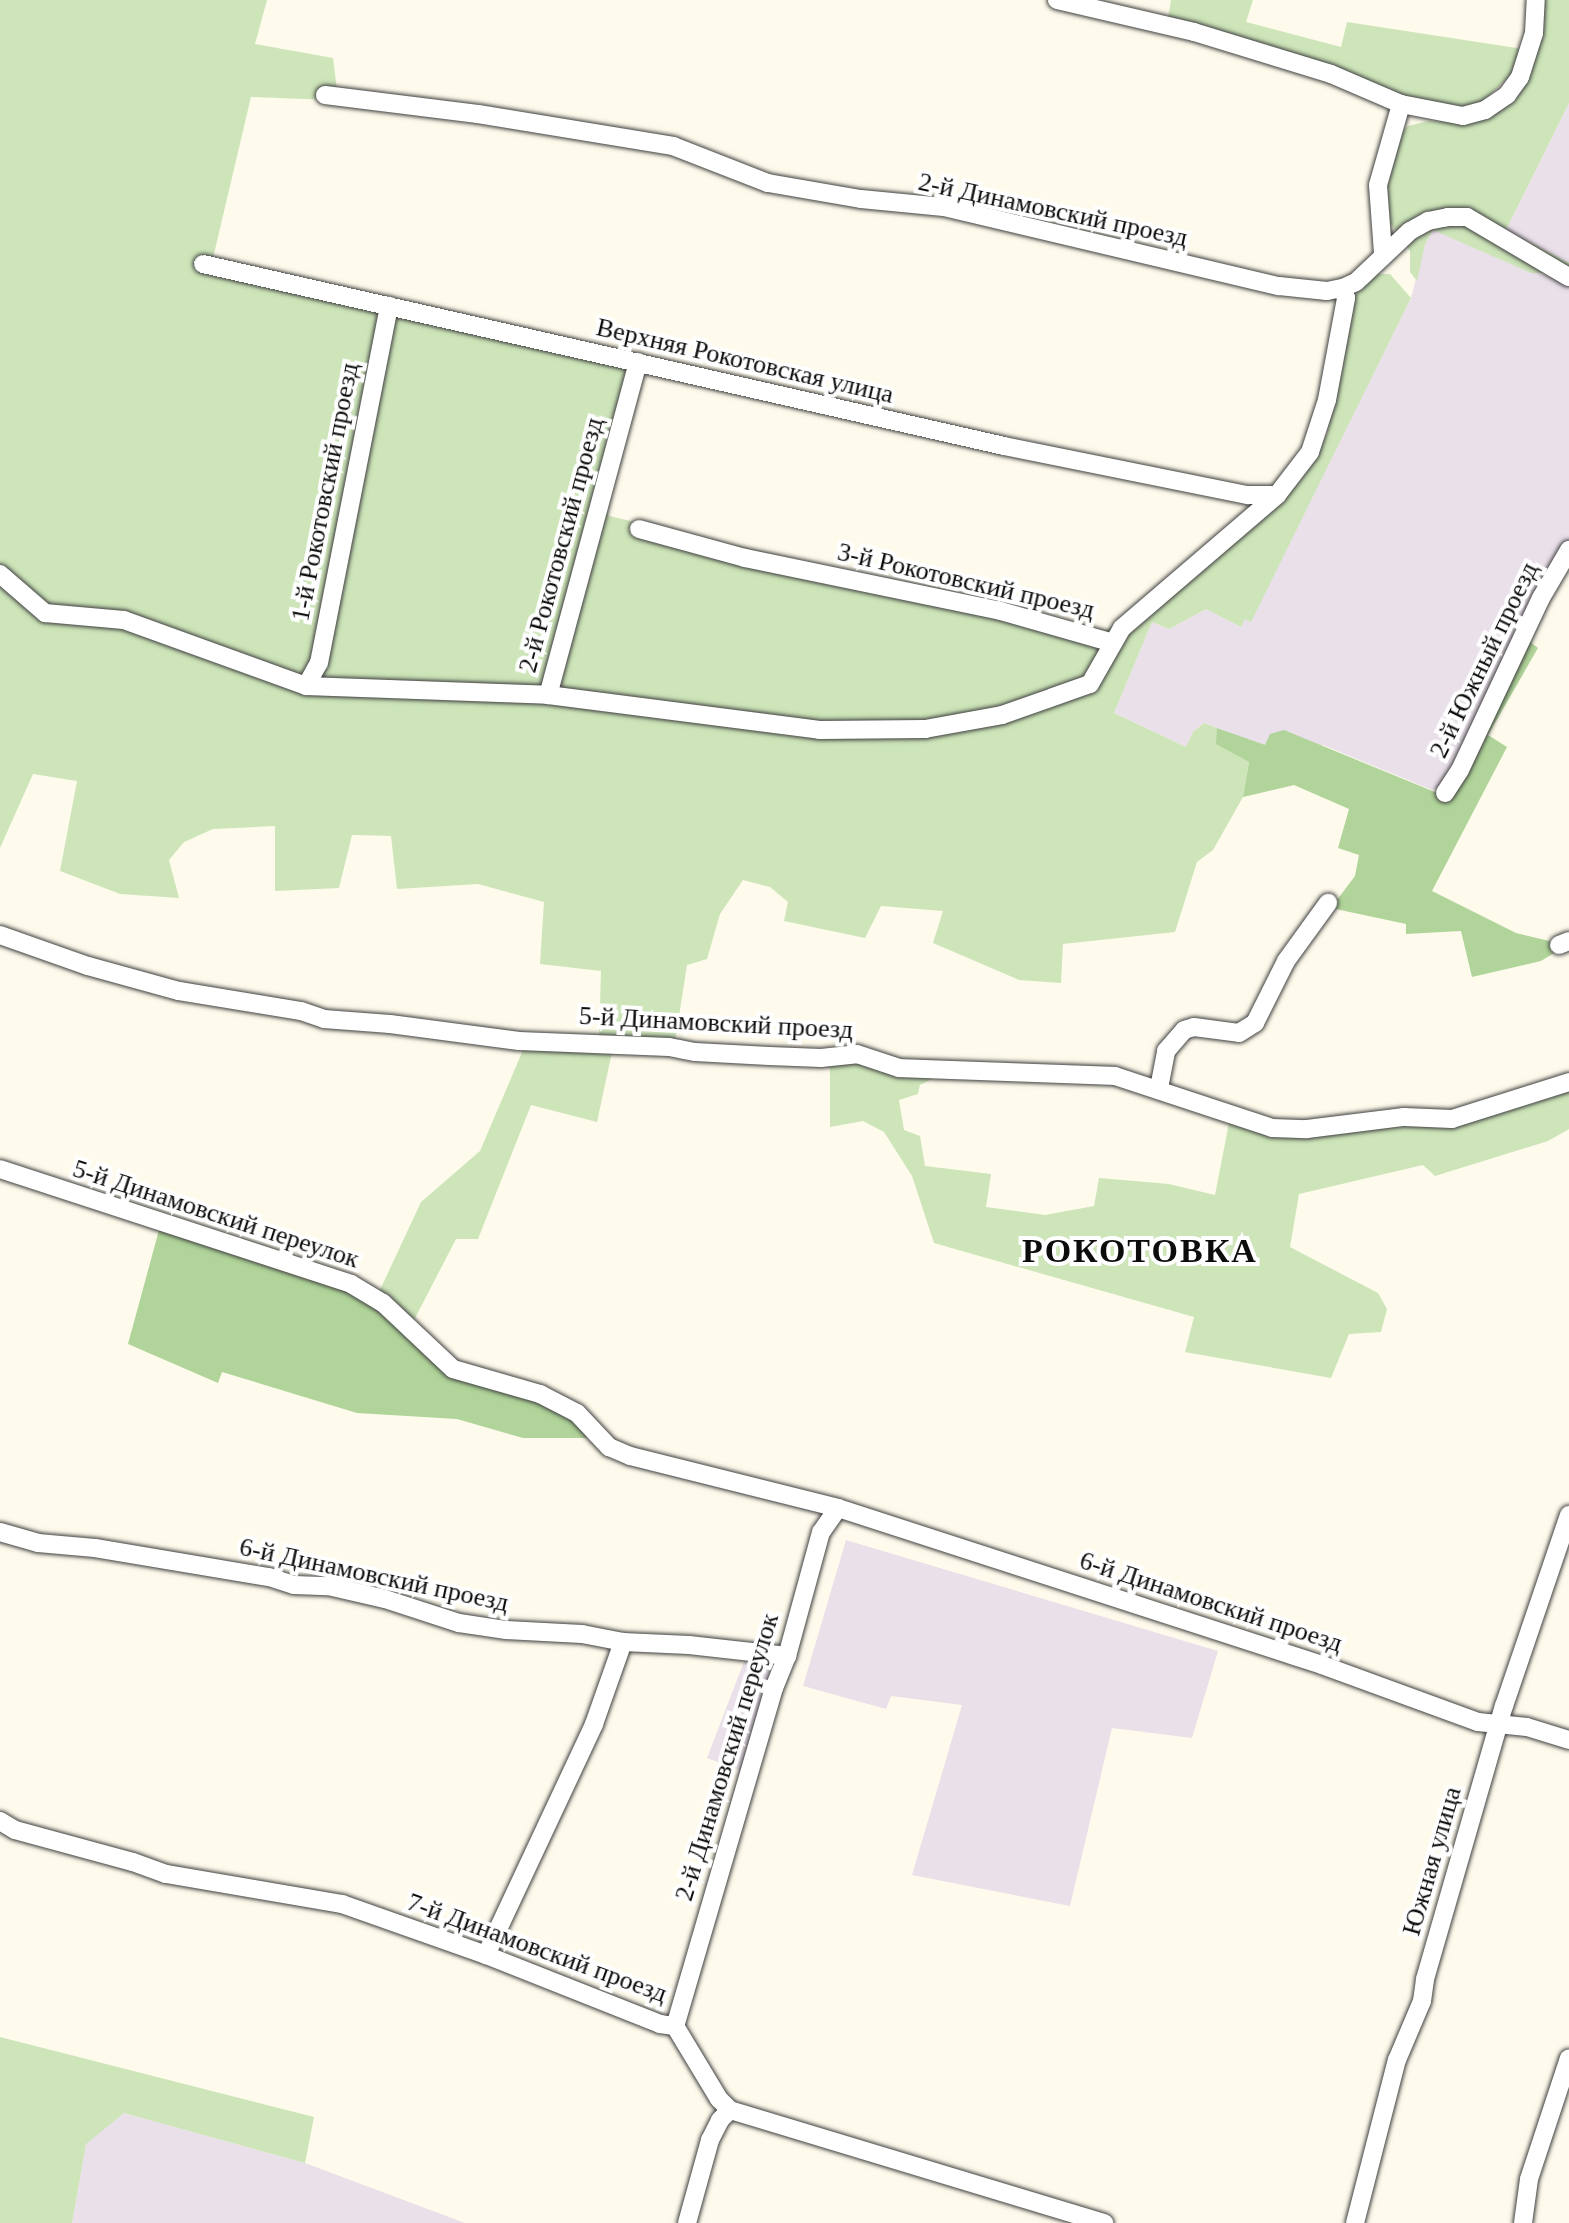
<!DOCTYPE html>
<meta charset="utf-8">
<style>
body{margin:0}
#map{position:relative;width:1569px;height:2223px;overflow:hidden;background:#fefbec;font-family:"Times New Roman",serif}
div>[style]{position:absolute}
.industrial>*{inset:0;background:#eae0ea}
.green>*{inset:0;background:#cde5b9}
.forest>*{inset:0;background:#b0d499}
.roads{filter:drop-shadow(0 0 2px #3f3f3f) drop-shadow(0 0 2px #3f3f3f)}
.street>*{height:18px;margin:-9px;padding:0 9px;transform-origin:9px;border-radius:9px;background:#fff}
span{translate:-50% -50%;white-space:nowrap;text-align:center;line-height:1.15;-webkit-text-stroke:8px #fff;paint-order:stroke}
.street-label{font-size:26px;color:#0c0c0c}
.district-label{font-size:34px;color:#0c0c0c;font-weight:700;letter-spacing:2px}
</style>
<div id="map">
<div class="industrial">
<div style="clip-path:polygon(1569px 103px,1569px 263px,1506px 230px)"></div>
<div style="clip-path:polygon(1433px 230px,1569px 285px,1569px 540px,1445px 783px,1432px 790px,1323px 745px,1265px 746px,1204px 723px,1193px 732px,1186px 747px,1114px 713px,1152px 622px,1169px 629px,1206px 609px,1241px 627px,1245px 618px,1250px 622px,1411px 298px,1425px 244px)"></div>
<div style="clip-path:polygon(846px 1540px,1218px 1651px,1192px 1738px,1112px 1728px,1070px 1906px,912px 1875px,962px 1705px,891px 1696px,886px 1709px,803px 1686px)"></div>
<div style="clip-path:polygon(745px 1659px,769px 1663px,774px 1670px,742px 1771px,707px 1758px)"></div>
<div style="clip-path:polygon(124px 2113px,305px 2163px,465px 2223px,72px 2223px,86px 2143px)"></div>
</div>
<div class="green">
<div style="clip-path:polygon(0 0,267px 0,255px 44px,333px 58px,337px 90px,329px 100px,251px 97px,213px 258px,639px 359px,604px 506px,609px 516px,1086px 627px,1105px 630px,1120px 622px,1256px 523px,1295px 487px,1314px 462px,1327px 434px,1353px 301px,1361px 287px,1378px 274px,1390px 274px,1411px 298px,1251px 622px,1245px 619px,1241px 627px,1206px 609px,1169px 629px,1152px 622px,1114px 713px,1186px 747px,1193px 732px,1204px 723px,1217px 728px,1217px 744px,1249px 762px,1243px 797px,1213px 850px,1197px 862px,1175px 932px,1063px 944px,1061px 983px,1019px 980px,933px 943px,943px 911px,881px 906px,865px 938px,784px 921px,788px 902px,770px 887px,743px 880px,720px 914px,707px 959px,687px 965px,675px 1042px,599px 1037px,601px 971px,540px 964px,544px 902px,478px 884px,397px 889px,391px 836px,352px 835px,339px 888px,275px 891px,275px 826px,213px 829px,184px 842px,169px 860px,179px 898px,120px 894px,60px 871px,77px 781px,33px 774px,0 848px)"></div>
<div style="clip-path:polygon(1171px 0,1253px 0,1246px 22px,1341px 47px,1347px 22px,1523px 49px,1512px 74px,1482px 102px,1458px 108px,1427px 104px,1168px 18px)"></div>
<div style="clip-path:polygon(1543px 0,1569px 0,1569px 103px,1506px 230px,1569px 263px,1569px 273px,1531px 273px,1433px 230px,1425px 244px,1417px 281px,1410px 272px,1410px 251px,1387px 218px,1384px 203px,1394px 138px,1408px 126px,1428px 121px,1467px 123px,1514px 100px)"></div>
<div style="clip-path:polygon(523px 1050px,612px 1052px,597px 1122px,531px 1105px,478px 1239px,456px 1239px,412px 1324px,379px 1292px,421px 1202px,480px 1151px)"></div>
<div style="clip-path:polygon(838px 1058px,938px 1076px,920px 1085px,918px 1094px,899px 1100px,904px 1130px,920px 1136px,925px 1166px,991px 1174px,986px 1207px,1045px 1215px,1094px 1206px,1099px 1178px,1169px 1184px,1215px 1195px,1229px 1123px,1453px 1124px,1513px 1109px,1569px 1089px,1569px 1129px,1548px 1141px,1435px 1176px,1423px 1165px,1299px 1194px,1290px 1247px,1378px 1293px,1387px 1309px,1381px 1332px,1349px 1334px,1331px 1378px,1185px 1352px,1194px 1317px,934px 1243px,912px 1176px,884px 1132px,863px 1121px,830px 1127px,830px 1069px,821px 1064px)"></div>
<div style="clip-path:polygon(0 2037px,314px 2117px,305px 2163px,124px 2113px,86px 2144px,72px 2223px,0 2223px)"></div>
</div>
<div class="forest">
<div style="clip-path:polygon(1529px 641px,1538px 648px,1488px 735px,1507px 747px,1432px 891px,1516px 933px,1558px 943px,1559px 950px,1541px 961px,1472px 977px,1461px 931px,1406px 934px,1406px 924px,1331px 908px,1355px 876px,1359px 855px,1338px 848px,1349px 809px,1294px 785px,1243px 797px,1249px 762px,1216px 744px,1217px 728px,1265px 745px,1270px 734px,1284px 730px,1447px 797px)"></div>
<div style="clip-path:polygon(159px 1230px,351px 1291px,404px 1331px,510px 1391px,577px 1420px,587px 1438px,523px 1438px,457px 1419px,357px 1413px,222px 1372px,218px 1383px,128px 1344px)"></div>
</div>
<div class="roads">
<div class="street">
<div style="left:1057px;top:0;width:141px;rotate:13.1deg"></div>
<div style="left:1194px;top:32px;width:143px;rotate:17deg"></div>
<div style="left:1331px;top:74px;width:76px;rotate:23.2deg"></div>
<div style="left:1401px;top:104px;width:63px;rotate:11deg"></div>
<div style="left:1463px;top:116px;width:23px;rotate:-15deg"></div>
<div style="left:1485px;top:110px;width:27px;rotate:-34deg"></div>
<div style="left:1507px;top:95px;width:22px;rotate:-54deg"></div>
<div style="left:1520px;top:77px;width:46px;rotate:-72.3deg"></div>
<div style="left:1534px;top:33px;width:33px;rotate:-87deg"></div>
<div style="left:325px;top:95px;width:154px;rotate:7.1deg"></div>
<div style="left:478px;top:114px;width:198px;rotate:9.3deg"></div>
<div style="left:673px;top:146px;width:102px;rotate:21.3deg"></div>
<div style="left:768px;top:183px;width:94px;rotate:9.8deg"></div>
<div style="left:861px;top:199px;width:83px;rotate:5.5deg"></div>
<div style="left:944px;top:207px;width:344px;rotate:13.3deg"></div>
<div style="left:1279px;top:286px;width:48px;rotate:5.9deg"></div>
<div style="left:1327px;top:291px;width:16px;rotate:-11deg"></div>
<div style="left:1343px;top:288px;width:14px;rotate:-25deg"></div>
<div style="left:1356px;top:282px;width:74px;rotate:-43.4deg"></div>
<div style="left:1410px;top:231px;width:21px;rotate:-29deg"></div>
<div style="left:1428px;top:221px;width:20px;rotate:-11deg"></div>
<div style="left:1448px;top:217px;width:19px"></div>
<div style="left:1467px;top:217px;width:118px;rotate:30.5deg"></div>
<div style="left:1383px;top:253px;width:68px;rotate:-94.2deg"></div>
<div style="left:1378px;top:185px;width:84px;rotate:-74.1deg"></div>
<div style="left:203px;top:264px;width:821px;rotate:12.8deg"></div>
<div style="left:1004px;top:446px;width:249px;rotate:11.4deg"></div>
<div style="left:1248px;top:495px;width:29px"></div>
<div style="left:638px;top:362px;width:345px;rotate:105.1deg"></div>
<div style="left:548px;top:695px;width:274px;rotate:7.3deg"></div>
<div style="left:820px;top:730px;width:105px;rotate:-0.5deg"></div>
<div style="left:925px;top:729px;width:78px;rotate:-10.3deg"></div>
<div style="left:1002px;top:715px;width:93px;rotate:-19.4deg"></div>
<div style="left:1090px;top:684px;width:64px;rotate:-60.3deg"></div>
<div style="left:1122px;top:628px;width:204px;rotate:-40.6deg"></div>
<div style="left:1277px;top:495px;width:54px;rotate:-52.5deg"></div>
<div style="left:1310px;top:452px;width:55px;rotate:-71.9deg"></div>
<div style="left:1327px;top:400px;width:104px;rotate:-79.4deg"></div>
<div style="left:1346px;top:298px;width:10px;rotate:-107deg"></div>
<div style="left:639px;top:529px;width:110px;rotate:15.3deg"></div>
<div style="left:745px;top:558px;width:261px;rotate:11.7deg"></div>
<div style="left:1001px;top:611px;width:116px;rotate:15.9deg"></div>
<div style="left:0;top:574px;width:60px;rotate:40.9deg"></div>
<div style="left:45px;top:613px;width:79px;rotate:5.1deg"></div>
<div style="left:124px;top:620px;width:194px;rotate:19.9deg"></div>
<div style="left:306px;top:686px;width:242px;rotate:2.1deg"></div>
<div style="left:306px;top:686px;width:26px;rotate:-61deg"></div>
<div style="left:319px;top:663px;width:364px;rotate:-78.9deg"></div>
<div style="left:1445px;top:793px;width:27px;rotate:-57deg"></div>
<div style="left:1460px;top:770px;width:190px;rotate:-64.8deg"></div>
<div style="left:1541px;top:598px;width:56px;rotate:-59.7deg"></div>
<div style="left:0;top:935px;width:93px;rotate:19.4deg"></div>
<div style="left:88px;top:966px;width:94px;rotate:15.4deg"></div>
<div style="left:179px;top:991px;width:124px;rotate:9.3deg"></div>
<div style="left:301px;top:1011px;width:24px;rotate:19deg"></div>
<div style="left:324px;top:1019px;width:66px;rotate:4.3deg"></div>
<div style="left:390px;top:1024px;width:130px;rotate:7.5deg"></div>
<div style="left:519px;top:1041px;width:150px;rotate:2.3deg"></div>
<div style="left:669px;top:1047px;width:26px;rotate:11deg"></div>
<div style="left:695px;top:1052px;width:74px;rotate:3.1deg"></div>
<div style="left:769px;top:1056px;width:52px;rotate:2.2deg"></div>
<div style="left:821px;top:1058px;width:36px;rotate:-6deg"></div>
<div style="left:857px;top:1054px;width:44px;rotate:18.4deg"></div>
<div style="left:899px;top:1068px;width:216px;rotate:2.1deg"></div>
<div style="left:1115px;top:1076px;width:165px;rotate:18.3deg"></div>
<div style="left:1272px;top:1128px;width:35px;rotate:2deg"></div>
<div style="left:1307px;top:1129px;width:98px;rotate:-7.1deg"></div>
<div style="left:1404px;top:1117px;width:48px;rotate:2.4deg"></div>
<div style="left:1452px;top:1119px;width:123px;rotate:-17.5deg"></div>
<div style="left:1559px;top:945px;width:11px;rotate:-22deg"></div>
<div style="left:1159px;top:1088px;width:38px;rotate:-79deg"></div>
<div style="left:1166px;top:1051px;width:28px;rotate:-49deg"></div>
<div style="left:1184px;top:1030px;width:10px;rotate:-17deg"></div>
<div style="left:1194px;top:1027px;width:45px;rotate:7.6deg"></div>
<div style="left:1239px;top:1033px;width:19px;rotate:-32deg"></div>
<div style="left:1255px;top:1023px;width:69px;rotate:-63.4deg"></div>
<div style="left:1286px;top:961px;width:72px;rotate:-54.1deg"></div>
<div style="left:0;top:1169px;width:369px;rotate:18.1deg"></div>
<div style="left:351px;top:1284px;width:37px;rotate:31deg"></div>
<div style="left:383px;top:1303px;width:96px;rotate:43.3deg"></div>
<div style="left:453px;top:1369px;width:91px;rotate:16deg"></div>
<div style="left:540px;top:1394px;width:42px;rotate:27.2deg"></div>
<div style="left:577px;top:1413px;width:47px;rotate:46.7deg"></div>
<div style="left:609px;top:1447px;width:23px;rotate:23deg"></div>
<div style="left:630px;top:1456px;width:214px;rotate:14deg"></div>
<div style="left:838px;top:1508px;width:509px;rotate:17.97deg"></div>
<div style="left:1322px;top:1665px;width:166px;rotate:20.1deg"></div>
<div style="left:1478px;top:1722px;width:49px;rotate:5.8deg"></div>
<div style="left:1527px;top:1727px;width:44px;rotate:17.2deg"></div>
<div style="left:838px;top:1508px;width:29px;rotate:125deg"></div>
<div style="left:821px;top:1532px;width:129px;rotate:105.3deg"></div>
<div style="left:787px;top:1656px;width:35px;rotate:112deg"></div>
<div style="left:774px;top:1688px;width:352px;rotate:106.3deg"></div>
<div style="left:675px;top:2026px;width:85px;rotate:58.9deg"></div>
<div style="left:719px;top:2099px;width:16px;rotate:45deg"></div>
<div style="left:730px;top:2110px;width:391px;rotate:16.8deg"></div>
<div style="left:0;top:1532px;width:40px;rotate:16deg"></div>
<div style="left:38px;top:1543px;width:57px;rotate:5deg"></div>
<div style="left:95px;top:1548px;width:176px;rotate:9.5deg"></div>
<div style="left:269px;top:1577px;width:26px;rotate:18deg"></div>
<div style="left:294px;top:1585px;width:34px;rotate:2deg"></div>
<div style="left:328px;top:1586px;width:58px;rotate:12.8deg"></div>
<div style="left:385px;top:1599px;width:78px;rotate:18deg"></div>
<div style="left:459px;top:1623px;width:48px;rotate:8.5deg"></div>
<div style="left:506px;top:1630px;width:76px;rotate:3deg"></div>
<div style="left:582px;top:1634px;width:42px;rotate:11deg"></div>
<div style="left:623px;top:1642px;width:66px;rotate:2.6deg"></div>
<div style="left:689px;top:1645px;width:99px;rotate:6.4deg"></div>
<div style="left:0;top:1821px;width:17px;rotate:31deg"></div>
<div style="left:15px;top:1830px;width:122px;rotate:15.2deg"></div>
<div style="left:133px;top:1862px;width:35px;rotate:20deg"></div>
<div style="left:166px;top:1874px;width:179px;rotate:9.7deg"></div>
<div style="left:342px;top:1904px;width:153px;rotate:19.5deg"></div>
<div style="left:486px;top:1955px;width:187px;rotate:21.6deg"></div>
<div style="left:660px;top:2024px;width:15px;rotate:8deg"></div>
<div style="left:486px;top:1955px;width:255px;rotate:-64.9deg"></div>
<div style="left:594px;top:1724px;width:87px;rotate:-70.5deg"></div>
<div style="left:687px;top:2223px;width:86px;rotate:-74.5deg"></div>
<div style="left:710px;top:2140px;width:22px;rotate:-63deg"></div>
<div style="left:720px;top:2120px;width:14px;rotate:-45deg"></div>
<div style="left:1355px;top:2223px;width:168px;rotate:-75.6deg"></div>
<div style="left:1397px;top:2060px;width:64px;rotate:-67deg"></div>
<div style="left:1422px;top:2001px;width:22px;rotate:-82deg"></div>
<div style="left:1425px;top:1979px;width:284px;rotate:-73.9deg"></div>
<div style="left:1504px;top:1706px;width:202px;rotate:-71.2deg"></div>
<div style="left:1523px;top:2223px;width:44px;rotate:-82.2deg"></div>
<div style="left:1529px;top:2179px;width:127px;rotate:-71.7deg"></div>
</div>
</div>
<div class="street-label">
<span style="left:1053px;top:210px;rotate:12deg">2-й Динамовский проезд</span>
<span style="left:745px;top:361px;rotate:13deg">Верхняя Рокотовская улица</span>
<span style="left:325px;top:492px;rotate:-79deg">1-й Рокотовский проезд</span>
<span style="left:561px;top:545px;rotate:-75deg">2-й Рокотовский проезд</span>
<span style="left:966px;top:581px;rotate:13deg">3-й Рокотовский проезд</span>
<span style="left:1484px;top:660px;rotate:-64deg">2-й Южный проезд</span>
<span style="left:716px;top:1023px;rotate:3deg">5-й Динамовский проезд</span>
<span style="left:216px;top:1214px;rotate:18deg">5-й Динамовский переулок</span>
<span style="left:374px;top:1575px;rotate:12deg">6-й Динамовский проезд</span>
<span style="left:1211px;top:1602px;rotate:18deg">6-й Динамовский проезд</span>
<span style="left:727px;top:1757px;rotate:-73deg">2-й Динамовский переулок</span>
<span style="left:1432px;top:1861px;rotate:-74deg">Южная улица</span>
<span style="left:537px;top:1948px;rotate:20deg">7-й Динамовский проезд</span>
</div>
<div class="district-label">
<span style="left:1140px;top:1251px">РОКОТОВКА</span>
</div>
</div>
